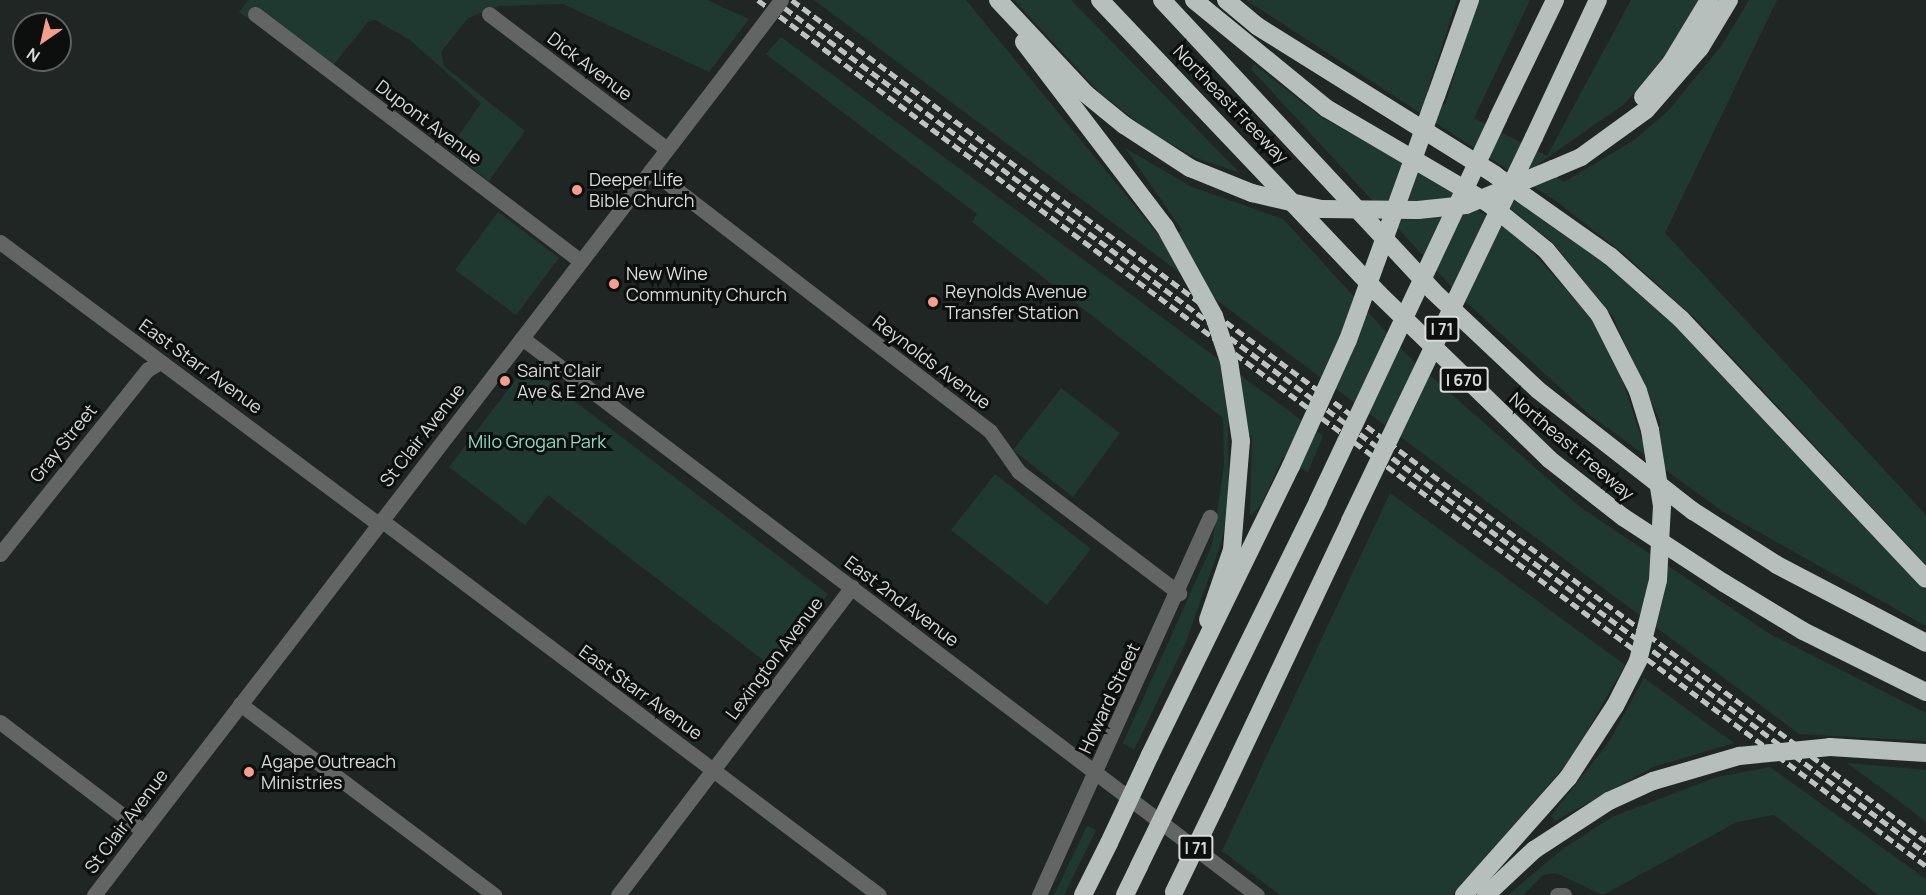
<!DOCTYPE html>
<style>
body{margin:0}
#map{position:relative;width:1926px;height:895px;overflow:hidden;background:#202624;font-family:Manrope,sans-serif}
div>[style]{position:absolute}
.green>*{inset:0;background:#1f3931}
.minor>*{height:15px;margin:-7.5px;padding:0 7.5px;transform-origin:7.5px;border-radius:7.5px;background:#626564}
.highway>*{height:18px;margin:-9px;padding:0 9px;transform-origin:9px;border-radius:9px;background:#b7bfbc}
.rail>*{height:4.5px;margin-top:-2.25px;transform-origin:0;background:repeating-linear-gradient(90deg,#bec3c1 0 9px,transparent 0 13.5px)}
.minor-bridge>*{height:15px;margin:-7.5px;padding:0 7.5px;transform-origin:7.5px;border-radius:7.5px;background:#626564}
.highway-bridge>*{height:18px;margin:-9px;padding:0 9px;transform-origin:9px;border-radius:9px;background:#b7bfbc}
.dots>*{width:16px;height:16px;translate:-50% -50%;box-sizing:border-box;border:3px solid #0c0f0e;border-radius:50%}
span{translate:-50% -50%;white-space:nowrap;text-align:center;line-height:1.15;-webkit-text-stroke:6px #0c0f0e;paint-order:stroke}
.shield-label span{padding:2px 4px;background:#0c0f0e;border:2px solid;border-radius:4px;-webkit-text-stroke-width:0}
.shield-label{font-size:16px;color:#d7dbd9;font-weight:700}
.street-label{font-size:18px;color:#d7dbd9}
.poi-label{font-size:18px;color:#d7dbd9}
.left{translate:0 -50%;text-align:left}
.park-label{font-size:18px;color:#8edcc4}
.north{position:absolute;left:12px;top:12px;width:60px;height:60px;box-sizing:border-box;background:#0c0f0e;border:2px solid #5d615f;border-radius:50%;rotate:214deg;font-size:16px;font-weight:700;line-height:24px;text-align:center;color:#d7dbd9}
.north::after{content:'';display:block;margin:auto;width:21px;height:27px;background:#f59d8e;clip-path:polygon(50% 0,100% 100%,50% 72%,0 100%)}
</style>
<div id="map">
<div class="green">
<div style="clip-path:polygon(248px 0,707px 0,749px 19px,709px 72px,563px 4px,499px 6px,468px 18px,441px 52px,444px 66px,525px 131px,489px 181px,449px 150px,481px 103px,410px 40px,375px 20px,368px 22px,326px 74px,239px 12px)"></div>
<div style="clip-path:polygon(814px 0,966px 0,1165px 243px,1182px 230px,1125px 148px,1192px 187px,1283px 219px,1409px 357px,1580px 507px,1770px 634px,1926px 713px,1926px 741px,1799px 734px)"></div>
<div style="clip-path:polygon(1014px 0,1071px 0,1239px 172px,1196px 158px,1150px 132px,1099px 92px)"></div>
<div style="clip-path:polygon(1246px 0,1457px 0,1426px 95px,1445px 105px,1478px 0,1530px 0,1474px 118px,1547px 156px,1631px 0,1699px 0,1658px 68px,1623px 105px,1538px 164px,1564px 182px,1633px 141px,1668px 111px,1722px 45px,1749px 0,1777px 0,1665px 233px,1926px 515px,1926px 565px,1699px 322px,1623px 253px,1553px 199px)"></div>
<div style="clip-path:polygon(781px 37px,1323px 436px,1308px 472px,1283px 457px,1261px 505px,1250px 516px,1252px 436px,1228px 423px,1229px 510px,1220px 546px,1186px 642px,1134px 750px,1123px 743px,1212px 545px,1224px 466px,1223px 418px,972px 222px,977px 214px,766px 54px)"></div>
<div style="clip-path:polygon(1254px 64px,1321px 117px,1427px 175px,1522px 240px,1589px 315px,1619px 370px,1642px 440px,1655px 435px,1661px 423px,1613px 317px,1552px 242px,1484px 188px,1528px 206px,1576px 237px,1684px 332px,1926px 590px,1926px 626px,1725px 513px,1591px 416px,1464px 300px,1251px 69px)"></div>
<div style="clip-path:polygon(498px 212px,559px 258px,516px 315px,455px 270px)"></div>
<div style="clip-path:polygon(527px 365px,828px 594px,772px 667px,548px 495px,525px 525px,449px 467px)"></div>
<div style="clip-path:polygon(1061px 388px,1120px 433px,1073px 497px,1013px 450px)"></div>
<div style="clip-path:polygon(995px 474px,1091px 549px,1047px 605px,951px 530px)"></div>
<div style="clip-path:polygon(1390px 493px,1625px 665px,1572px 758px,1453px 895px,1280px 895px,1222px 851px)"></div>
<div style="clip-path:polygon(1644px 678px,1734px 743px,1653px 767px,1555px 821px,1551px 816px,1609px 742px)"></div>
<div style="clip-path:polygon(1847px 763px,1926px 770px,1926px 822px,1903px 804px)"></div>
<div style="clip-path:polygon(1770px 767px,1926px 879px,1926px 895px,1878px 895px,1774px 815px,1737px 822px,1603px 895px,1556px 873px,1543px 875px,1523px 895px,1508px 895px,1564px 848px,1612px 817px,1717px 777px)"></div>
<div style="clip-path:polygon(1087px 826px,1096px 830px,1064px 895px,1054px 895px)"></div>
</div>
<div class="minor">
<div style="left:255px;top:14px;width:409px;rotate:37.2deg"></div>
<div style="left:489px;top:14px;width:223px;rotate:37.2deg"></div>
<div style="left:651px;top:170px;width:428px;rotate:37.6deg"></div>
<div style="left:990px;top:431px;width:50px;rotate:54.7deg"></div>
<div style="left:1019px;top:472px;width:201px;rotate:37.1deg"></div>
<div style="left:0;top:242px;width:472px;rotate:36.7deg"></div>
<div style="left:522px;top:338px;width:922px;rotate:37.16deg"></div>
<div style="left:381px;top:520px;width:623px;rotate:36.98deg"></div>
<div style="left:0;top:554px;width:236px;rotate:-51.4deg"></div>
<div style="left:147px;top:370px;width:15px;rotate:-32deg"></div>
<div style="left:240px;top:704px;width:318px;rotate:36.9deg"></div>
<div style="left:0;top:722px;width:180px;rotate:37.3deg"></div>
<div style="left:94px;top:895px;width:1019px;rotate:-52.46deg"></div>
<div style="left:618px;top:895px;width:387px;rotate:-52.8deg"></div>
<div style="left:1039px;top:895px;width:415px;rotate:-65.7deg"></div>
<div style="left:1557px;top:895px;width:7px"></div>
</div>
<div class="highway">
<div style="left:998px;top:0;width:129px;rotate:46.9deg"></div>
<div style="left:1086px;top:94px;width:49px;rotate:39.2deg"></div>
<div style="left:1124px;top:125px;width:79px;rotate:33.1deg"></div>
<div style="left:1190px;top:168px;width:67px;rotate:22deg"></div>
<div style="left:1100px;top:0;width:405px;rotate:46.5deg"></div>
<div style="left:1379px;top:294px;width:237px;rotate:44.1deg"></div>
<div style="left:1549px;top:459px;width:94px;rotate:38.1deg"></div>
<div style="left:1623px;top:517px;width:121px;rotate:33.2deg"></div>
<div style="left:1724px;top:583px;width:92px;rotate:31.3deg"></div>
<div style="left:1803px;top:631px;width:137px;rotate:26.4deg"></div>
<div style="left:1162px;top:0;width:398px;rotate:47deg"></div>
<div style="left:1433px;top:291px;width:144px;rotate:43.3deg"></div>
<div style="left:1538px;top:390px;width:197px;rotate:38deg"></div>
<div style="left:1693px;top:511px;width:100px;rotate:32.7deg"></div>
<div style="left:1777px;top:565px;width:168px;rotate:27.6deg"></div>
<div style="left:1194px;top:0;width:171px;rotate:39.3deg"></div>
<div style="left:1326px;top:108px;width:188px;rotate:30.4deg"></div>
<div style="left:1488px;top:203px;width:75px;rotate:39deg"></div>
<div style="left:1546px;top:250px;width:83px;rotate:50.4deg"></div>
<div style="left:1599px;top:314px;width:86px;rotate:63.1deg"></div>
<div style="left:1638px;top:391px;width:41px;rotate:72.9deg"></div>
<div style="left:1226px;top:0;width:40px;rotate:40deg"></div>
<div style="left:1257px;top:26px;width:281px;rotate:32deg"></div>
<div style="left:1495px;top:175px;width:141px;rotate:35.2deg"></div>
<div style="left:1610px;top:256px;width:95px;rotate:41.6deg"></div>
<div style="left:1681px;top:319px;width:357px;rotate:46.7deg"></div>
<div style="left:1024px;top:42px;width:233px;rotate:52.7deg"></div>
<div style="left:1436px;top:96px;width:102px;rotate:-70.5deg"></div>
<div style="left:1643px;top:97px;width:44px;rotate:-50.5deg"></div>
<div style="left:1671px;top:63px;width:74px;rotate:-58.9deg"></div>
<div style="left:1498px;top:118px;width:131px;rotate:-64.2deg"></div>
<div style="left:1534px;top:137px;width:151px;rotate:-65deg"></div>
<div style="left:1553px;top:169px;width:30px;rotate:-23deg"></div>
<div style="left:1581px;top:157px;width:80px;rotate:-35.9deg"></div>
<div style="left:1646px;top:110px;width:82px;rotate:-48.9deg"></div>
<div style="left:1700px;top:48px;width:56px;rotate:-58.9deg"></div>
<div style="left:1208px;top:620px;width:74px;rotate:-71.1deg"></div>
<div style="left:1232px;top:550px;width:109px;rotate:-85.3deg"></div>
<div style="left:1830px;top:747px;width:96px;rotate:3.6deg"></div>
<div style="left:1150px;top:755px;width:322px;rotate:-64deg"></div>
<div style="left:1181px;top:780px;width:311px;rotate:-63.8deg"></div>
<div style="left:1217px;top:803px;width:312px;rotate:-64.7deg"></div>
<div style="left:1083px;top:895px;width:58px;rotate:-63.4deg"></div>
<div style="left:1125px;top:895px;width:32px;rotate:-64deg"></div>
<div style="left:1464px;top:895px;width:157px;rotate:-48.4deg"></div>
<div style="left:1568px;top:778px;width:86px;rotate:-56.9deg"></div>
<div style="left:1486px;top:895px;width:66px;rotate:-43.2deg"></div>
<div style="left:1534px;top:850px;width:90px;rotate:-33.2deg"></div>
<div style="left:1609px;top:801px;width:48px;rotate:-24.4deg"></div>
<div style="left:1653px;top:781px;width:90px;rotate:-16.2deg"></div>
</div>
<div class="rail">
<div style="left:758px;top:0;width:1454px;rotate:36.55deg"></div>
<div style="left:774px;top:0;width:1433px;rotate:36.52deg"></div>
<div style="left:792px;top:0;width:1412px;rotate:36.56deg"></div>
</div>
<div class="minor-bridge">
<div style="left:715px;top:87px;width:109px;rotate:-52.8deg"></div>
</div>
<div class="highway-bridge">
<div style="left:1252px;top:193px;width:71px;rotate:13.1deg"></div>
<div style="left:1321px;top:209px;width:97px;rotate:0.6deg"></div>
<div style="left:1418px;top:210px;width:48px;rotate:-5.9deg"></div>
<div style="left:1466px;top:205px;width:94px;rotate:-22.5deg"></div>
<div style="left:1165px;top:227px;width:102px;rotate:61.2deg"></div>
<div style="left:1214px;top:316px;width:47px;rotate:71.6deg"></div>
<div style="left:1229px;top:361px;width:81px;rotate:81.5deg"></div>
<div style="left:1291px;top:466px;width:138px;rotate:-65.7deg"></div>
<div style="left:1348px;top:340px;width:259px;rotate:-70.2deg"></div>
<div style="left:1318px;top:501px;width:423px;rotate:-64.8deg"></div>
<div style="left:1350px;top:521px;width:426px;rotate:-64.4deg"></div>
<div style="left:1615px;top:706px;width:51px;rotate:-62.9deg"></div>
<div style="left:1638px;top:661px;width:83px;rotate:-76.1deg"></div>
<div style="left:1658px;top:580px;width:74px;rotate:-86.9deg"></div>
<div style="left:1662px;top:506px;width:77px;rotate:-99deg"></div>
<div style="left:1739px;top:756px;width:91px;rotate:-5.6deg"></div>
<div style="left:1109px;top:843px;width:97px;rotate:-65deg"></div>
<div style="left:1139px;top:866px;width:96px;rotate:-64deg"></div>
<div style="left:1174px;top:892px;width:99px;rotate:-64.2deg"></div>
</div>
<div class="dots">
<div style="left:577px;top:190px;background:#f59d8e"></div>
<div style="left:614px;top:284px;background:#f59d8e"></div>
<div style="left:933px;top:302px;background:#f59d8e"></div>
<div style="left:505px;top:381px;background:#f59d8e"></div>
<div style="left:249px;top:772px;background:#f59d8e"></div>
</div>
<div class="shield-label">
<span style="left:1442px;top:329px">I 71</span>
<span style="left:1464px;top:380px">I 670</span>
<span style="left:1196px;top:848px">I 71</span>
</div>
<div class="street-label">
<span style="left:590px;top:66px;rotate:37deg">Dick Avenue</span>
<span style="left:1231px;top:104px;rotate:46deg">Northeast Freeway</span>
<span style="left:429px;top:122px;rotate:37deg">Dupont Avenue</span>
<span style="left:932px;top:362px;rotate:37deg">Reynolds Avenue</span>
<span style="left:201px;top:366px;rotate:36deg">East Starr Avenue</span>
<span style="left:422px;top:435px;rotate:-52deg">St Clair Avenue</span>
<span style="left:63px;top:443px;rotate:-51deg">Gray Street</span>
<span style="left:1572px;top:446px;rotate:40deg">Northeast Freeway</span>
<span style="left:902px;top:601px;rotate:37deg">East 2nd Avenue</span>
<span style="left:774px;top:658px;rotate:-53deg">Lexington Avenue</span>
<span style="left:641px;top:692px;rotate:36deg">East Starr Avenue</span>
<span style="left:1109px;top:698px;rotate:-65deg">Howard Street</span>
<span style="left:126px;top:821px;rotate:-53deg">St Clair Avenue</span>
</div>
<div class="poi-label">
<span class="left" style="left:589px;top:190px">Deeper Life<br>Bible Church</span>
<span class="left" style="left:626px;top:284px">New Wine<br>Community Church</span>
<span class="left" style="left:945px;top:302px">Reynolds Avenue<br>Transfer Station</span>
<span class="left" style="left:517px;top:381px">Saint Clair<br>Ave &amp; E 2nd Ave</span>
<span class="left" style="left:261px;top:772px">Agape Outreach<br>Ministries</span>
</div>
<div class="park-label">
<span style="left:537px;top:441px">Milo Grogan Park</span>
</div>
<div class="north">N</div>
</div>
